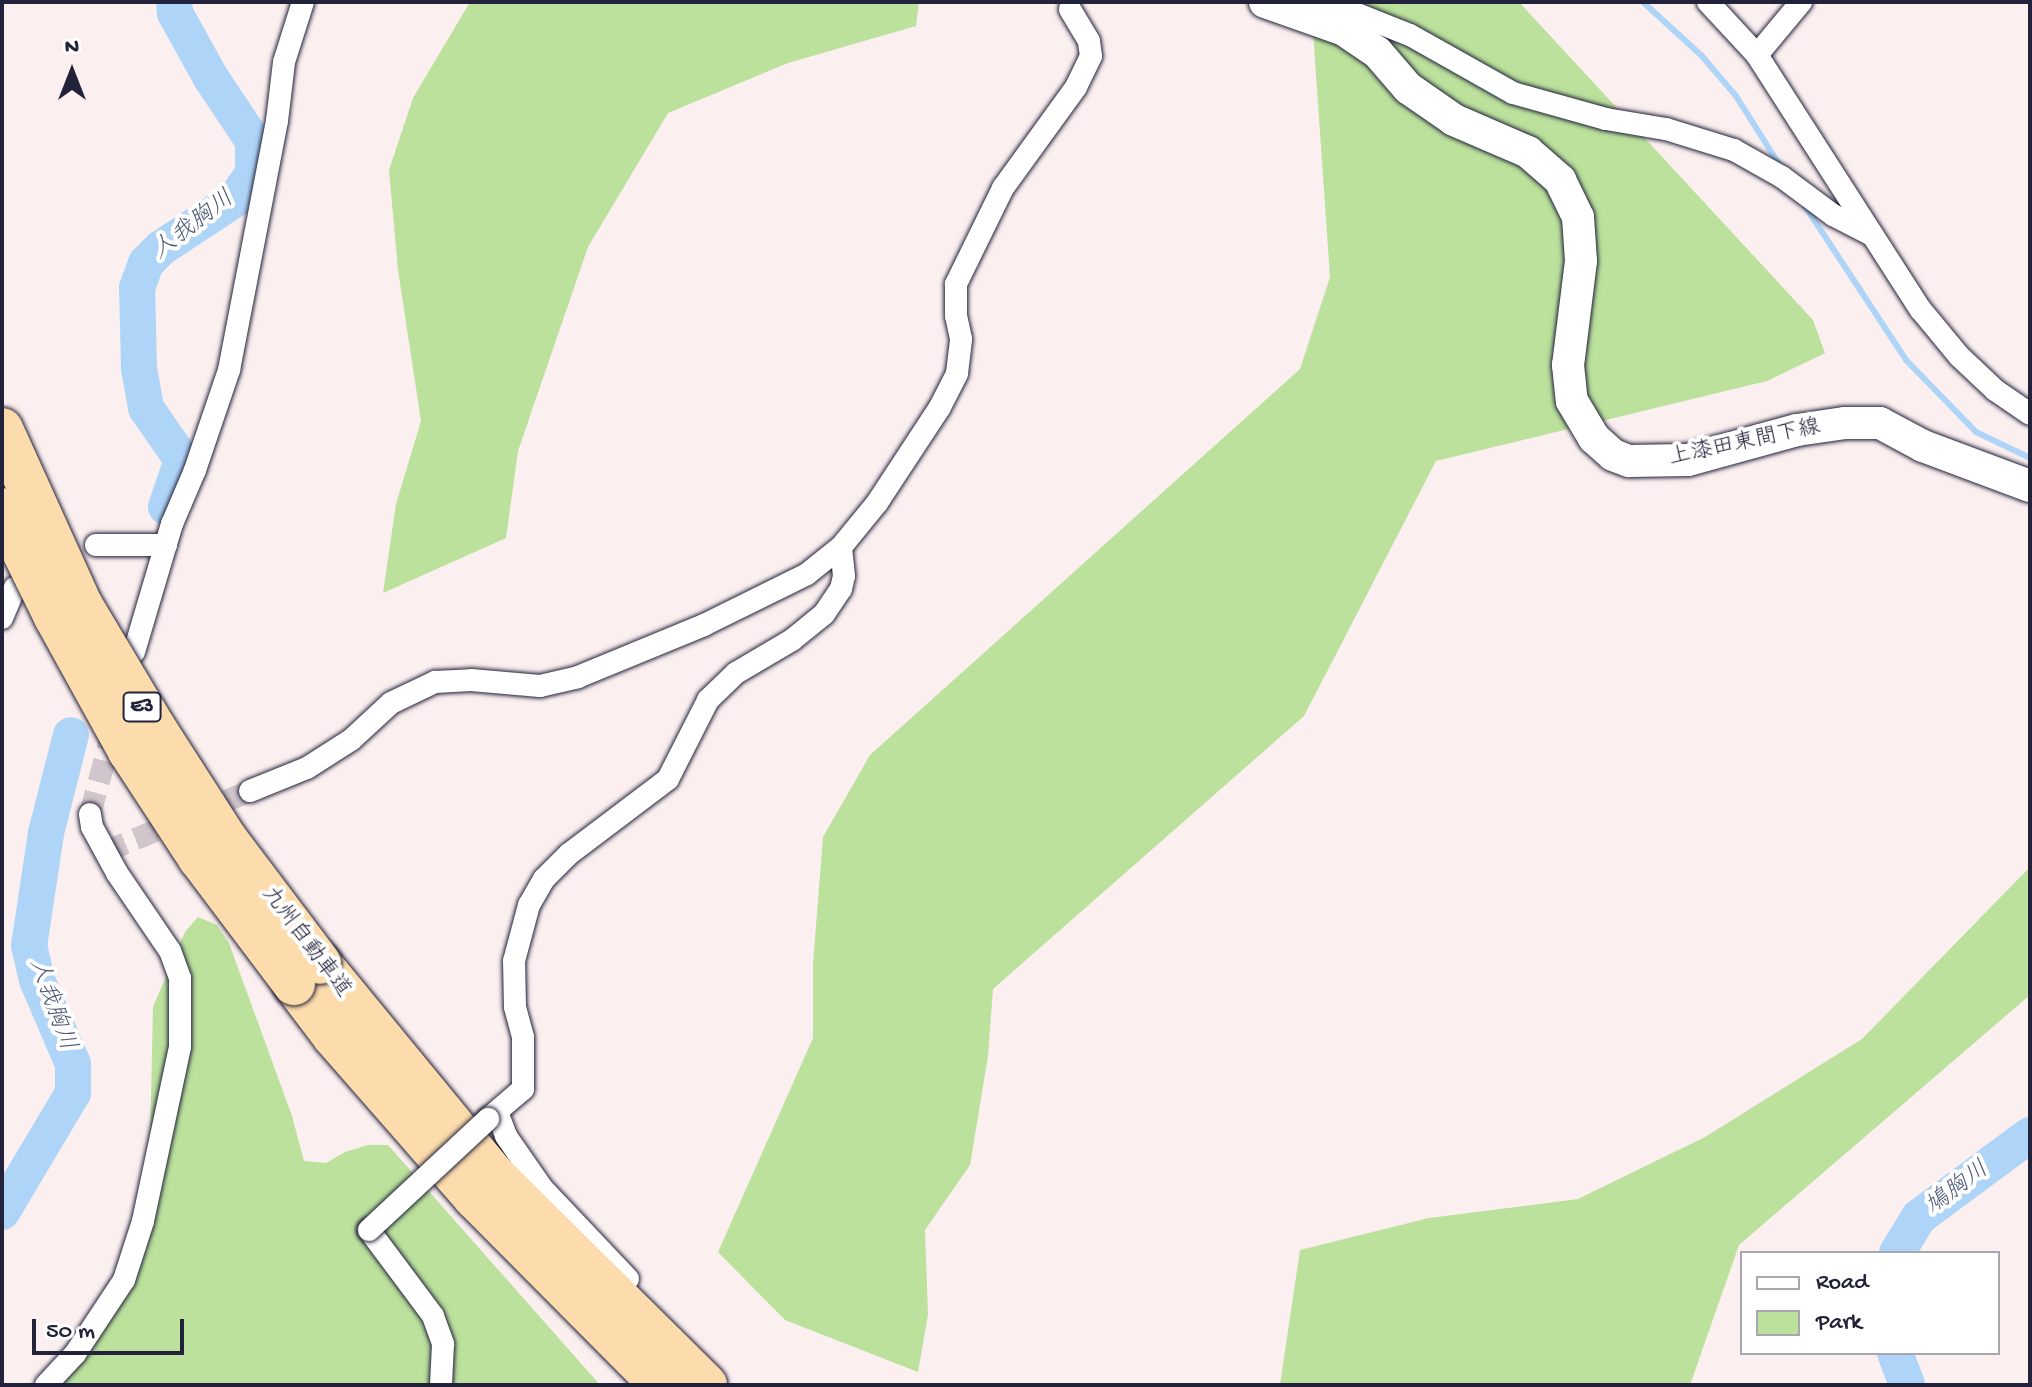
<!DOCTYPE html>
<meta charset="utf-8">
<style>
body{margin:0}
#map{position:relative;width:2032px;height:1387px;overflow:hidden;background:#fbefef;font-family:"Gochi Hand","Klee One",sans-serif}
div>[style]{position:absolute}
.green>*{inset:0;background:#bbe19c}
.stream>*{height:6px;margin:-3px;padding:0 3px;transform-origin:3px;border-radius:3px;background:#aed5f8}
.river>*{height:36px;margin:-18px;padding:0 18px;transform-origin:18px;border-radius:18px;background:#aed5f8}
.minor-tunnel>*{height:22px;margin-top:-11px;transform-origin:0;background:repeating-linear-gradient(90deg,#d0c6cb 0 22px,transparent 0 33px)}
.roads{filter:drop-shadow(0 0 2px #22223b) drop-shadow(0 0 2px #22223b)}
.minor>*{height:22px;margin:-11px;padding:0 11px;transform-origin:11px;border-radius:11px;background:#fff}
.secondary>*{height:32px;margin:-16px;padding:0 16px;transform-origin:16px;border-radius:16px;background:#fff}
.motorway>*{height:42px;margin:-21px;padding:0 21px;transform-origin:21px;border-radius:21px;background:#fcdcac}
.bridges{filter:drop-shadow(0 0 2px #22223b) drop-shadow(0 0 2px #22223b)}
.minor-bridge>*{height:22px;margin:-11px;padding:0 11px;transform-origin:11px;border-radius:11px;background:#fff}
.motorway-bridge>*{height:42px;margin:-21px;padding:0 21px;transform-origin:21px;border-radius:21px;background:#fcdcac}
span{translate:-50% -50%;white-space:nowrap;text-align:center;line-height:1.15;-webkit-text-stroke:8px #fff;paint-order:stroke}
.shield-label span{padding:2px 6px;background:#fff;border:2px solid;border-radius:6px;-webkit-text-stroke-width:0}
.shield-label{font-size:20px;color:#22223b;font-weight:700}
.street-label{font-size:22px;color:#22223b}
.water-label{font-size:24px;color:#4c5874;font-style:italic}
.frame{position:absolute;inset:0;border:4px solid #22223b;pointer-events:none}
.legend{position:absolute;left:1740px;top:1251px;width:260px;height:104px;box-sizing:border-box;background:#fff;border:2px solid #a7a7b1;margin:0;padding:10px 14px;list-style:none;font-size:24px;color:#22223b}
.legend li{display:flex;align-items:center;gap:16px;height:40px}
.legend b{width:40px;border:2px solid #a7a7b1}
.north{position:absolute;left:32px;top:32px;width:80px;height:80px;-webkit-text-stroke:6px #fff;paint-order:stroke;rotate:0deg;font-size:22px;font-weight:700;line-height:32px;text-align:center;color:#22223b}
.north::after{content:'';display:block;margin:auto;width:28px;height:36px;background:#22223b;clip-path:polygon(50% 0,100% 100%,50% 72%,0 100%)}
.scale{position:absolute;left:32px;top:1319px;width:152px;height:36px;box-sizing:border-box;border:4px solid #22223b;border-top:0;padding-left:10px;font-size:24px;line-height:28px;white-space:nowrap;color:#22223b;-webkit-text-stroke:6px #fff;paint-order:stroke}
</style>
<div id="map">
<div class="green">
<div style="clip-path:polygon(470px 2px,919px 2px,916px 26px,788px 63px,668px 113px,588px 247px,518px 451px,506px 538px,383px 593px,396px 504px,421px 421px,398px 270px,389px 170px,413px 98px)"></div>
<div style="clip-path:polygon(1311px 2px,1519px 2px,1813px 320px,1825px 353px,1767px 381px,1436px 461px,1304px 716px,993px 989px,988px 1056px,970px 1165px,925px 1230px,928px 1315px,918px 1372px,785px 1320px,718px 1252px,813px 1038px,813px 964px,823px 837px,870px 755px,1300px 369px,1330px 277px)"></div>
<div style="clip-path:polygon(2030px 867px,2030px 995px,1739px 1245px,1690px 1385px,1280px 1385px,1300px 1250px,1429px 1218px,1578px 1199px,1705px 1137px,1862px 1039px)"></div>
<div style="clip-path:polygon(198px 917px,217px 925px,229px 943px,292px 1116px,304px 1161px,326px 1163px,345px 1152px,368px 1145px,388px 1145px,600px 1385px,43px 1385px,148px 1236px,153px 1007px,185px 932px)"></div>
</div>
<div class="stream">
<div style="left:1643px;top:2px;width:80px;rotate:42.5deg"></div>
<div style="left:1702px;top:56px;width:52px;rotate:49.6deg"></div>
<div style="left:1736px;top:96px;width:83px;rotate:57.8deg"></div>
<div style="left:1805px;top:206px;width:184px;rotate:56.7deg"></div>
<div style="left:1906px;top:360px;width:100px;rotate:45.8deg"></div>
<div style="left:1976px;top:432px;width:60px;rotate:25.7deg"></div>
</div>
<div class="river">
<div style="left:166px;top:507px;width:50px;rotate:-71.2deg"></div>
<div style="left:182px;top:460px;width:63px;rotate:-124.7deg"></div>
<div style="left:146px;top:408px;width:41px;rotate:-99.9deg"></div>
<div style="left:139px;top:368px;width:80px;rotate:-91.4deg"></div>
<div style="left:137px;top:288px;width:27px;rotate:-70deg"></div>
<div style="left:146px;top:263px;width:21px;rotate:-45deg"></div>
<div style="left:161px;top:248px;width:87px;rotate:-33.3deg"></div>
<div style="left:234px;top:200px;width:32px;rotate:-54deg"></div>
<div style="left:253px;top:174px;width:33px;rotate:-90deg"></div>
<div style="left:253px;top:141px;width:76px;rotate:-123.7deg"></div>
<div style="left:211px;top:78px;width:74px;rotate:-119deg"></div>
<div style="left:175px;top:13px;width:11px;rotate:-95deg"></div>
<div style="left:2px;top:1212px;width:139px;rotate:-59.2deg"></div>
<div style="left:73px;top:1093px;width:29px;rotate:-90deg"></div>
<div style="left:73px;top:1064px;width:91px;rotate:-113.2deg"></div>
<div style="left:37px;top:980px;width:35px;rotate:-103deg"></div>
<div style="left:29px;top:946px;width:114px;rotate:-81.4deg"></div>
<div style="left:46px;top:833px;width:101px;rotate:-75.7deg"></div>
<div style="left:1897px;top:1253px;width:42px;rotate:-58.6deg"></div>
<div style="left:1919px;top:1217px;width:138px;rotate:-36.5deg"></div>
<div style="left:1895px;top:1353px;width:34px;rotate:69deg"></div>
</div>
<div class="minor-tunnel">
<div style="left:90px;top:814px;width:91px;rotate:-74.7deg"></div>
<div style="left:105px;top:852px;width:157px;rotate:-22.8deg"></div>
</div>
<div class="roads">
<div class="minor">
<div style="left:1327px;top:2px;width:89px;rotate:21.7deg"></div>
<div style="left:1410px;top:35px;width:118px;rotate:29.4deg"></div>
<div style="left:1513px;top:93px;width:97px;rotate:15.6deg"></div>
<div style="left:1606px;top:119px;width:61px;rotate:9.5deg"></div>
<div style="left:1666px;top:129px;width:71px;rotate:17.2deg"></div>
<div style="left:1734px;top:150px;width:55px;rotate:29.4deg"></div>
<div style="left:1782px;top:177px;width:64px;rotate:36.7deg"></div>
<div style="left:1833px;top:215px;width:42px;rotate:27.2deg"></div>
<div style="left:1708px;top:2px;width:72px;rotate:47.2deg"></div>
<div style="left:1757px;top:55px;width:303px;rotate:57.3deg"></div>
<div style="left:1921px;top:310px;width:60px;rotate:50.4deg"></div>
<div style="left:1959px;top:356px;width:50px;rotate:43.4deg"></div>
<div style="left:1995px;top:390px;width:42px;rotate:34.4deg"></div>
<div style="left:1757px;top:55px;width:69px;rotate:-50.3deg"></div>
<div style="left:96px;top:545px;width:70px"></div>
<div style="left:2px;top:618px;width:33px;rotate:-67deg"></div>
<div style="left:134px;top:652px;width:134px;rotate:-73.5deg"></div>
<div style="left:172px;top:524px;width:59px;rotate:-66.9deg"></div>
<div style="left:195px;top:470px;width:106px;rotate:-71.2deg"></div>
<div style="left:229px;top:370px;width:254px;rotate:-79.1deg"></div>
<div style="left:277px;top:121px;width:59px;rotate:-83.2deg"></div>
<div style="left:284px;top:62px;width:63px;rotate:-72.4deg"></div>
<div style="left:250px;top:791px;width:61px;rotate:-22deg"></div>
<div style="left:307px;top:768px;width:52px;rotate:-32.5deg"></div>
<div style="left:351px;top:740px;width:54px;rotate:-42.8deg"></div>
<div style="left:391px;top:703px;width:49px;rotate:-25.5deg"></div>
<div style="left:435px;top:682px;width:36px;rotate:-3deg"></div>
<div style="left:471px;top:680px;width:69px;rotate:5deg"></div>
<div style="left:540px;top:686px;width:39px;rotate:-13deg"></div>
<div style="left:578px;top:677px;width:136px;rotate:-22.4deg"></div>
<div style="left:704px;top:625px;width:115px;rotate:-26.3deg"></div>
<div style="left:807px;top:574px;width:43px;rotate:-38.5deg"></div>
<div style="left:841px;top:547px;width:57px;rotate:-50.7deg"></div>
<div style="left:877px;top:503px;width:115px;rotate:-56.7deg"></div>
<div style="left:940px;top:407px;width:38px;rotate:-63deg"></div>
<div style="left:957px;top:373px;width:34px;rotate:-83deg"></div>
<div style="left:961px;top:339px;width:24px;rotate:-102deg"></div>
<div style="left:956px;top:316px;width:32px;rotate:-90deg"></div>
<div style="left:956px;top:284px;width:107px;rotate:-63.9deg"></div>
<div style="left:1003px;top:188px;width:125px;rotate:-54.1deg"></div>
<div style="left:1076px;top:87px;width:34px;rotate:-64deg"></div>
<div style="left:1091px;top:56px;width:15px;rotate:-98deg"></div>
<div style="left:1089px;top:41px;width:37px;rotate:-121deg"></div>
<div style="left:497px;top:1112px;width:26px;rotate:69deg"></div>
<div style="left:506px;top:1136px;width:63px;rotate:55.3deg"></div>
<div style="left:542px;top:1188px;width:125px;rotate:46.6deg"></div>
<div style="left:488px;top:1119px;width:46px;rotate:-40.6deg"></div>
<div style="left:523px;top:1089px;width:52px;rotate:-90deg"></div>
<div style="left:523px;top:1037px;width:31px;rotate:-105deg"></div>
<div style="left:515px;top:1007px;width:46px;rotate:-91.2deg"></div>
<div style="left:514px;top:961px;width:58px;rotate:-75deg"></div>
<div style="left:529px;top:905px;width:30px;rotate:-60deg"></div>
<div style="left:544px;top:879px;width:35px;rotate:-45deg"></div>
<div style="left:569px;top:854px;width:124px;rotate:-37.1deg"></div>
<div style="left:668px;top:779px;width:89px;rotate:-63.1deg"></div>
<div style="left:708px;top:700px;width:39px;rotate:-44deg"></div>
<div style="left:736px;top:673px;width:65px;rotate:-30.5deg"></div>
<div style="left:792px;top:640px;width:41px;rotate:-39.1deg"></div>
<div style="left:824px;top:614px;width:30px;rotate:-56deg"></div>
<div style="left:841px;top:589px;width:13px;rotate:-77deg"></div>
<div style="left:844px;top:576px;width:29px;rotate:-96deg"></div>
<div style="left:369px;top:1230px;width:107px;rotate:53.3deg"></div>
<div style="left:433px;top:1316px;width:30px;rotate:70deg"></div>
<div style="left:443px;top:1344px;width:41px;rotate:92.8deg"></div>
<div style="left:46px;top:1385px;width:42px;rotate:-46.9deg"></div>
<div style="left:75px;top:1354px;width:89px;rotate:-56.5deg"></div>
<div style="left:124px;top:1280px;width:62px;rotate:-72.1deg"></div>
<div style="left:143px;top:1221px;width:178px;rotate:-78deg"></div>
<div style="left:180px;top:1047px;width:69px;rotate:-90deg"></div>
<div style="left:180px;top:978px;width:29px;rotate:-110deg"></div>
<div style="left:170px;top:951px;width:94px;rotate:-124.2deg"></div>
<div style="left:117px;top:873px;width:52px;rotate:-118.5deg"></div>
<div style="left:92px;top:827px;width:13px;rotate:-99deg"></div>
</div>
<div class="secondary">
<div style="left:1265px;top:2px;width:84px;rotate:19.5deg"></div>
<div style="left:1344px;top:30px;width:40px;rotate:34deg"></div>
<div style="left:1377px;top:52px;width:48px;rotate:49.3deg"></div>
<div style="left:1408px;top:88px;width:56px;rotate:34.8deg"></div>
<div style="left:1454px;top:120px;width:81px;rotate:23.4deg"></div>
<div style="left:1528px;top:152px;width:43px;rotate:41.2deg"></div>
<div style="left:1560px;top:180px;width:41px;rotate:64.1deg"></div>
<div style="left:1578px;top:217px;width:44px;rotate:86.1deg"></div>
<div style="left:1581px;top:261px;width:105px;rotate:97.1deg"></div>
<div style="left:1568px;top:365px;width:36px;rotate:84deg"></div>
<div style="left:1572px;top:401px;width:43px;rotate:59.3deg"></div>
<div style="left:1594px;top:438px;width:25px;rotate:42deg"></div>
<div style="left:1613px;top:455px;width:17px;rotate:21deg"></div>
<div style="left:1629px;top:461px;width:59px;rotate:-1deg"></div>
<div style="left:1688px;top:460px;width:113px;rotate:-15.4deg"></div>
<div style="left:1797px;top:430px;width:49px;rotate:-8.3deg"></div>
<div style="left:1845px;top:423px;width:35px"></div>
<div style="left:1880px;top:423px;width:49px;rotate:28.1deg"></div>
<div style="left:1923px;top:446px;width:114px;rotate:20.5deg"></div>
</div>
<div class="motorway">
<div style="left:320px;top:963px;width:276px;rotate:50.6deg"></div>
<div style="left:495px;top:1176px;width:297px;rotate:44.7deg"></div>
<div style="left:294px;top:984px;width:66px;rotate:53deg"></div>
<div style="left:334px;top:1037px;width:213px;rotate:48.8deg"></div>
<div style="left:474px;top:1197px;width:265px;rotate:45.2deg"></div>
</div>
</div>
<div class="bridges">
<div class="minor-bridge">
<div style="left:369px;top:1230px;width:163px;rotate:-43deg"></div>
</div>
<div class="motorway-bridge">
<div style="left:2px;top:429px;width:192px;rotate:65.7deg"></div>
<div style="left:81px;top:604px;width:144px;rotate:59.2deg"></div>
<div style="left:155px;top:728px;width:133px;rotate:57.3deg"></div>
<div style="left:227px;top:840px;width:154px;rotate:52.9deg"></div>
<div style="left:2px;top:509px;width:120px;rotate:63.9deg"></div>
<div style="left:55px;top:617px;width:153px;rotate:61.1deg"></div>
<div style="left:129px;top:751px;width:128px;rotate:56.8deg"></div>
<div style="left:199px;top:858px;width:158px;rotate:53deg"></div>
</div>
</div>
<div class="shield-label">
<span style="left:142px;top:707px">E3</span>
</div>
<div class="street-label">
<span style="left:1745px;top:444px;rotate:-12deg">上漆田東間下線</span>
<span style="left:305px;top:943px;rotate:53deg">九州自動車道</span>
</div>
<div class="water-label">
<span style="left:194px;top:226px;rotate:-38deg">人我胸川</span>
<span style="left:51px;top:1005px;rotate:70deg">人我胸川</span>
<span style="left:1958px;top:1189px;rotate:-37deg">鳩胸川</span>
</div>
<div class="frame"></div>
<ul class="legend">
<li><b style="height:10px;background:#fff"></b>Road</li>
<li><b style="height:22px;background:#bbe19c"></b>Park</li>
</ul>
<div class="north">N</div>
<div class="scale">50 m</div>
</div>
